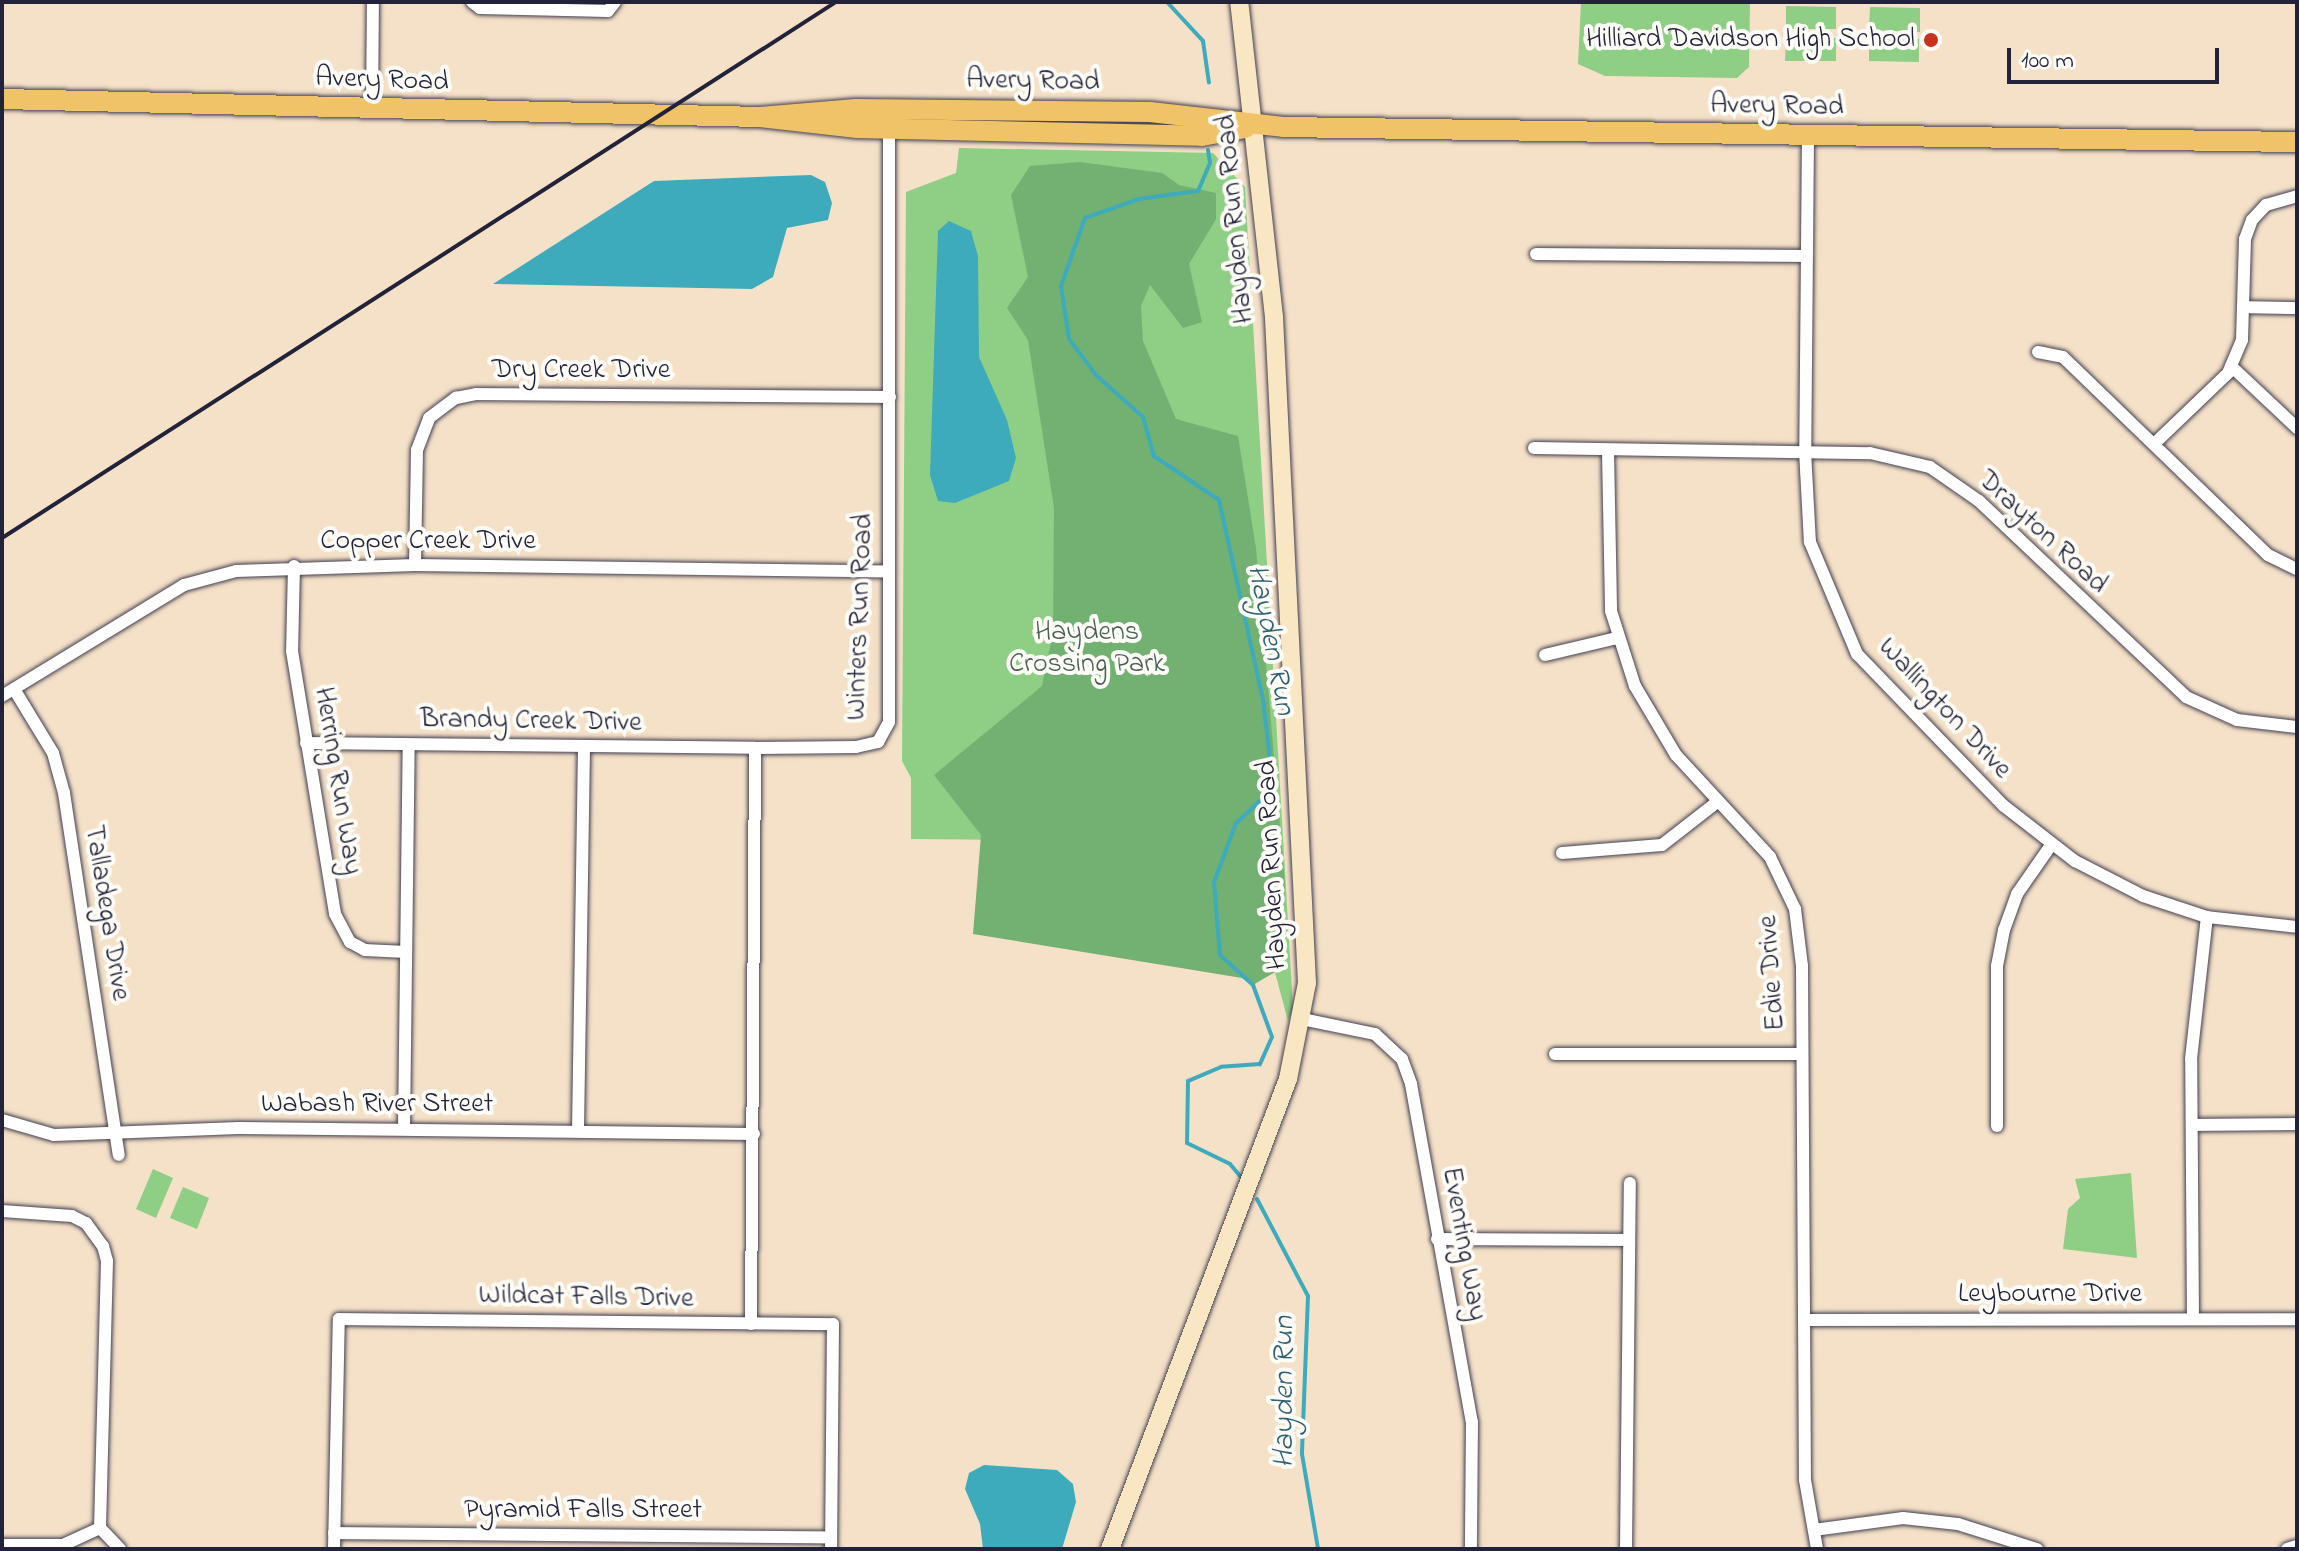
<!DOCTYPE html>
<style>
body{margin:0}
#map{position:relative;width:2299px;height:1551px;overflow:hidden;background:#f5e1c8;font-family:"Indie Flower",sans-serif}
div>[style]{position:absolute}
.green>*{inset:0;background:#8ece85}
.forest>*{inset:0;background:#72b172}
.water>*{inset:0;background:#3dabbc}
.stream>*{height:4px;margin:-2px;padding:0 2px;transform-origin:2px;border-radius:2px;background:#3dabbc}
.roads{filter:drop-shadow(0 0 2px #423f50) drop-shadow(0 0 2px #423f50)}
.street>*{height:12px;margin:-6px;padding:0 6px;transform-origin:6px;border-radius:6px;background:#fff}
.secondary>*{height:18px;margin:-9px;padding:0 9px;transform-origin:9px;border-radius:9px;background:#f9e7c3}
.primary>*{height:20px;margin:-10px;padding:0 10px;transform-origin:10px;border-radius:10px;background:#f1c369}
.rail>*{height:4px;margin:-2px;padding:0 2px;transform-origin:2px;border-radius:2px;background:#22223b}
.dots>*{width:22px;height:22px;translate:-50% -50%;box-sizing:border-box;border:4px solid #fdfcf7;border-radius:50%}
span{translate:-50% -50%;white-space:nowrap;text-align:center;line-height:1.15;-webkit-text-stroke:8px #fdfcf7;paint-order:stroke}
.poi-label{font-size:28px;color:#22223b}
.right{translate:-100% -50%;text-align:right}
.street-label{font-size:28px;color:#22223b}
.park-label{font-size:28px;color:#485e55}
.water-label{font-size:30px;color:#2e6075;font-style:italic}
.frame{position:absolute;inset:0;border:4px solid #22223b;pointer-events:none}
.scale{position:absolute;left:2007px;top:48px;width:212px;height:36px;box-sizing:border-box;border:4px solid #22223b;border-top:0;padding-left:10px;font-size:24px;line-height:28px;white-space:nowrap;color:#22223b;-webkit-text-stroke:6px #fdfcf7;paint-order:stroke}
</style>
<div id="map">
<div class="green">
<div style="clip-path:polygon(1581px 2px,1750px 2px,1749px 67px,1737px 78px,1605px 76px,1578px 64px)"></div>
<div style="clip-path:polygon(1786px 6px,1836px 7px,1836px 29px,1786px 29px)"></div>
<div style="clip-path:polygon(1870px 7px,1920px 8px,1920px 32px,1869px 30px)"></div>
<div style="clip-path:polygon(1786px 37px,1836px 38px,1836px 61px,1785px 61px)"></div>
<div style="clip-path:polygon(1869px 38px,1919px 39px,1919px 62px,1869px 61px)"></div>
<div style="clip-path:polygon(959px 148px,1213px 153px,1245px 187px,1293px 1008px,1288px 1021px,1240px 842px,911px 839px,911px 778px,902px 761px,906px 192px,956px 173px)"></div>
<div style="clip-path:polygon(153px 1169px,173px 1178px,156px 1218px,136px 1209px)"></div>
<div style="clip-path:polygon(2131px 1173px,2137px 1258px,2063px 1249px,2068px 1209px,2080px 1198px,2075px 1179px)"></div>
<div style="clip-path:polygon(183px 1187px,209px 1198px,197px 1229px,170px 1218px)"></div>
</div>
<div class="forest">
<div style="clip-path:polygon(1080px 162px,1162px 173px,1179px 185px,1216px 193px,1216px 219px,1189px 264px,1202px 322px,1183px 328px,1150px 285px,1141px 306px,1143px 341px,1176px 419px,1238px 436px,1256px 548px,1285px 884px,1282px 968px,1253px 985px,1242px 978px,973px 934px,981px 835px,934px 775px,1042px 686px,1053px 633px,1054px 508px,1028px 340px,1007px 308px,1028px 277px,1011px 195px,1030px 166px)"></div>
</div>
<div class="water">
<div style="clip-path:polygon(811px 175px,825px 182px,832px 203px,828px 220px,787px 228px,773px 277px,752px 289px,493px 284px,654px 181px)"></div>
<div style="clip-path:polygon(949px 221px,971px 231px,978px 256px,979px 357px,1007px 420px,1016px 458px,1009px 481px,955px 503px,938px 501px,930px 475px,938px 231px)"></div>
<div style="clip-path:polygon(984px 1465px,1057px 1470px,1073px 1484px,1076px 1502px,1062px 1549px,983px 1549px,980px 1524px,965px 1489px,969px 1473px)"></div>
</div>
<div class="stream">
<div style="left:1167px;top:2px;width:53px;rotate:47.3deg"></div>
<div style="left:1203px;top:41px;width:42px;rotate:81.9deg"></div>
<div style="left:1208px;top:150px;width:13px;rotate:81deg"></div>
<div style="left:1210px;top:163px;width:30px;rotate:113deg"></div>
<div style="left:1198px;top:191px;width:60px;rotate:172.3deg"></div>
<div style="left:1139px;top:199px;width:57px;rotate:160.6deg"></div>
<div style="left:1085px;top:218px;width:72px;rotate:109.4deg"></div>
<div style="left:1061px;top:286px;width:54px;rotate:81.4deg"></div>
<div style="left:1069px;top:339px;width:45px;rotate:53.1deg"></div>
<div style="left:1096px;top:375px;width:63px;rotate:41.8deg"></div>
<div style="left:1143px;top:417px;width:41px;rotate:74.2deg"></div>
<div style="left:1154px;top:456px;width:78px;rotate:34.1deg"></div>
<div style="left:1219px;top:500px;width:205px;rotate:77.6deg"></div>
<div style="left:1263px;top:700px;width:77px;rotate:83.2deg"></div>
<div style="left:1272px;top:776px;width:24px;rotate:112deg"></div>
<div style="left:1263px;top:798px;width:37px;rotate:137deg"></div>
<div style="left:1236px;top:823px;width:63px;rotate:110.4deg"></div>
<div style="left:1214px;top:882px;width:73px;rotate:85.3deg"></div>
<div style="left:1220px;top:955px;width:45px;rotate:42.3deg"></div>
<div style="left:1253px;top:985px;width:55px;rotate:69.9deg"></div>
<div style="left:1272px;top:1037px;width:30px;rotate:114deg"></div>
<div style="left:1260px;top:1064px;width:39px;rotate:176deg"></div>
<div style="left:1221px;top:1067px;width:36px;rotate:157deg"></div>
<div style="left:1188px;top:1081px;width:62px;rotate:90.9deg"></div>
<div style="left:1187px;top:1143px;width:48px;rotate:26deg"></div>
<div style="left:1230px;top:1164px;width:16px;rotate:50deg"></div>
<div style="left:1257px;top:1199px;width:110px;rotate:62.3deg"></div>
<div style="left:1308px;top:1296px;width:158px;rotate:92.2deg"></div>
<div style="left:1302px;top:1454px;width:96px;rotate:80.4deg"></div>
</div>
<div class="roads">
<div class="street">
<div style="left:472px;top:2px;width:10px;rotate:37deg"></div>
<div style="left:480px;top:8px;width:128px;rotate:1.3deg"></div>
<div style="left:608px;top:11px;width:11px;rotate:-52deg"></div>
<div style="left:372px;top:109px;width:107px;rotate:-89.5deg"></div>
<div style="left:1808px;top:135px;width:316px;rotate:90.5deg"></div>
<div style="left:1805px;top:451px;width:91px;rotate:86.9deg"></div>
<div style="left:1810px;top:542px;width:121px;rotate:67.2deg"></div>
<div style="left:1857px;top:654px;width:211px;rotate:46deg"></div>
<div style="left:2004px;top:806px;width:90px;rotate:37.8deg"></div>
<div style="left:2075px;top:861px;width:76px;rotate:27.2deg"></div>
<div style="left:2143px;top:896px;width:67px;rotate:18.2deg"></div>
<div style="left:2207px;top:917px;width:91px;rotate:6.3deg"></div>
<div style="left:1536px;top:254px;width:270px;rotate:0.4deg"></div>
<div style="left:2243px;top:307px;width:54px;rotate:1.1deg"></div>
<div style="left:2038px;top:352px;width:25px;rotate:11deg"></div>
<div style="left:2063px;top:357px;width:285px;rotate:44deg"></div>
<div style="left:2268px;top:555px;width:32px;rotate:26deg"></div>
<div style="left:2231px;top:366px;width:91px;rotate:43.2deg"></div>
<div style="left:2154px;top:444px;width:103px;rotate:-43.8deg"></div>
<div style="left:2228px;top:373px;width:36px;rotate:-67deg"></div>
<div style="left:2242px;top:340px;width:101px;rotate:-88.3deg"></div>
<div style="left:2245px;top:239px;width:20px;rotate:-70deg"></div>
<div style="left:2252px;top:220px;width:21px;rotate:-47deg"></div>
<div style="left:2266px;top:205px;width:32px;rotate:-16deg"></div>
<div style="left:1534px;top:448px;width:336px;rotate:0.9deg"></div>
<div style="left:1870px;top:453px;width:62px;rotate:13.1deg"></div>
<div style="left:1930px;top:467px;width:60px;rotate:34.8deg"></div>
<div style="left:1979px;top:501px;width:285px;rotate:43.4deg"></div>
<div style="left:2186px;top:697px;width:56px;rotate:24.3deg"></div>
<div style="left:2237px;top:720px;width:60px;rotate:6.7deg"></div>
<div style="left:1608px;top:451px;width:160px;rotate:88.9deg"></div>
<div style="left:1611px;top:611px;width:79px;rotate:72.3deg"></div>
<div style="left:1635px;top:686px;width:80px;rotate:59.3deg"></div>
<div style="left:1676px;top:755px;width:139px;rotate:47.3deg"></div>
<div style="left:1770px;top:857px;width:58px;rotate:64.3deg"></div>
<div style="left:1795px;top:909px;width:57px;rotate:83deg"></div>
<div style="left:1802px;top:966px;width:514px;rotate:89.67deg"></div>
<div style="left:1805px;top:1480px;width:70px;rotate:80.1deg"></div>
<div style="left:415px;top:565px;width:115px;rotate:-89deg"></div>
<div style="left:417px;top:450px;width:34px;rotate:-69deg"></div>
<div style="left:429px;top:418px;width:34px;rotate:-37deg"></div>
<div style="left:456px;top:398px;width:20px;rotate:-11deg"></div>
<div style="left:476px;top:394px;width:414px;rotate:0.4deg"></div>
<div style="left:294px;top:566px;width:85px;rotate:91.3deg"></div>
<div style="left:292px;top:651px;width:266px;rotate:80.7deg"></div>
<div style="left:335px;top:914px;width:32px;rotate:62deg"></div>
<div style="left:350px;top:942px;width:17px;rotate:28deg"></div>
<div style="left:365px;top:950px;width:41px;rotate:2.8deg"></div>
<div style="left:1545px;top:655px;width:74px;rotate:-13.3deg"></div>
<div style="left:14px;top:689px;width:75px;rotate:58.6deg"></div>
<div style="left:53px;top:753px;width:41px;rotate:74.6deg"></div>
<div style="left:64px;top:793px;width:366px;rotate:81.4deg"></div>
<div style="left:2px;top:696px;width:213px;rotate:-31.4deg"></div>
<div style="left:184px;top:585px;width:54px;rotate:-15.1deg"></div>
<div style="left:236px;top:571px;width:179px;rotate:-1.9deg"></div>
<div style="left:415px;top:565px;width:473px;rotate:0.8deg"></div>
<div style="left:306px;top:743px;width:449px;rotate:0.6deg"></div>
<div style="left:755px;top:748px;width:101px;rotate:-0.6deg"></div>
<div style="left:856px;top:747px;width:23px;rotate:-13deg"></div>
<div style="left:878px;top:742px;width:23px;rotate:-61deg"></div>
<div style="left:889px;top:722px;width:593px;rotate:-90deg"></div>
<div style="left:1562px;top:853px;width:100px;rotate:-4.6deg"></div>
<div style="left:1662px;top:845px;width:70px;rotate:-38deg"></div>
<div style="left:1302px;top:1019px;width:75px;rotate:11.6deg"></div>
<div style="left:1375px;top:1034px;width:37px;rotate:43deg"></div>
<div style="left:1402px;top:1059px;width:27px;rotate:70deg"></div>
<div style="left:1411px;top:1084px;width:343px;rotate:79.8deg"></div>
<div style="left:1472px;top:1422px;width:127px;rotate:90.5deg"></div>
<div style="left:1555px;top:1054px;width:247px"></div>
<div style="left:2px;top:1120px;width:54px;rotate:16.1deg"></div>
<div style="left:54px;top:1135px;width:185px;rotate:-2.2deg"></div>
<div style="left:239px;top:1128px;width:515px;rotate:0.67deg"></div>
<div style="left:2192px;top:1125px;width:105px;rotate:-0.5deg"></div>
<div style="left:1997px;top:1126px;width:160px;rotate:-90deg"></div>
<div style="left:1997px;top:966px;width:37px;rotate:-79deg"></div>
<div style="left:2004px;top:930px;width:38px;rotate:-70deg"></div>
<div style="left:2017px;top:894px;width:60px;rotate:-55.2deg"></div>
<div style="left:404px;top:1129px;width:384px;rotate:-89.3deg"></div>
<div style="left:578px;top:1130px;width:384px;rotate:-89.1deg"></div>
<div style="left:2px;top:1211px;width:70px;rotate:4.1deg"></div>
<div style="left:72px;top:1216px;width:16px;rotate:27deg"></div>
<div style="left:86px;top:1223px;width:29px;rotate:54deg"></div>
<div style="left:103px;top:1246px;width:16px;rotate:75deg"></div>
<div style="left:107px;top:1261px;width:267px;rotate:91.5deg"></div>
<div style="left:100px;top:1528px;width:29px;rotate:46deg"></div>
<div style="left:1437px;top:1239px;width:192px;rotate:0.3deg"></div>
<div style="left:2193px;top:1319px;width:260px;rotate:-90.4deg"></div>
<div style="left:2191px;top:1059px;width:143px;rotate:-83.6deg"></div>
<div style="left:1804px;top:1320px;width:493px;rotate:-0.1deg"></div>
<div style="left:751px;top:1324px;width:576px;rotate:-89.6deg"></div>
<div style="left:1814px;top:1530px;width:90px;rotate:-7.7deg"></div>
<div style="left:1903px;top:1518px;width:55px;rotate:6.2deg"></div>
<div style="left:1958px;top:1524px;width:83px;rotate:17.6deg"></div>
<div style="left:334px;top:1533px;width:497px;rotate:0.5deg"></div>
<div style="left:2px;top:1545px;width:61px"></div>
<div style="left:63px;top:1545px;width:41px;rotate:-24.7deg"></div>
<div style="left:334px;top:1549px;width:230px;rotate:-88.8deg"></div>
<div style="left:339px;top:1319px;width:494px;rotate:0.6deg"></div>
<div style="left:833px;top:1324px;width:225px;rotate:90.5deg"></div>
<div style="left:1626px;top:1549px;width:366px;rotate:-89.4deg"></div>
<div style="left:2287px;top:1549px;width:10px;rotate:-17deg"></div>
</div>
<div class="secondary">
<div style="left:1110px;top:1549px;width:503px;rotate:-69.26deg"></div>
<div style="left:1288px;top:1079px;width:98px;rotate:-78.8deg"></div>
<div style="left:1307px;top:983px;width:667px;rotate:-92.84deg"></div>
<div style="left:1274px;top:317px;width:317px;rotate:-96.3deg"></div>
</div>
<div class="primary">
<div style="left:2px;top:99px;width:758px;rotate:1.36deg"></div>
<div style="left:760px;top:117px;width:98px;rotate:6.5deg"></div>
<div style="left:857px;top:128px;width:345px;rotate:1.3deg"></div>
<div style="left:1202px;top:136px;width:44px;rotate:-10.5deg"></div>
<div style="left:760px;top:117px;width:96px;rotate:-4.8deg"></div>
<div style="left:856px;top:109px;width:294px;rotate:0.6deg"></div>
<div style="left:1150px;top:112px;width:134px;rotate:6.4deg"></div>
<div style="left:1283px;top:127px;width:1014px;rotate:0.85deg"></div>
</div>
</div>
<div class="rail">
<div style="left:2px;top:538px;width:991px;rotate:-32.73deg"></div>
</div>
<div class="dots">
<div style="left:1931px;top:40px;background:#c8321e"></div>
</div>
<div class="poi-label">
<span class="right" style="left:1915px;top:40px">Hilliard Davidson High School</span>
</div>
<div class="street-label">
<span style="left:382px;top:81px;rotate:2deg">Avery Road</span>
<span style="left:1033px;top:82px;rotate:1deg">Avery Road</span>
<span style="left:1777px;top:107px;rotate:1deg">Avery Road</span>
<span style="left:1236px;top:219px;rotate:-95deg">Hayden Run Road</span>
<span style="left:581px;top:371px">Dry Creek Drive</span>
<span style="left:2042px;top:533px;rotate:43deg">Drayton Road</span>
<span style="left:428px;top:542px">Copper Creek Drive</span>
<span style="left:861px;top:617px;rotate:-88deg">Winters Run Road</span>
<span style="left:1944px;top:709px;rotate:47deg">Wallington Drive</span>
<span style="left:531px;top:722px;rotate:1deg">Brandy Creek Drive</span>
<span style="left:337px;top:781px;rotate:81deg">Herring Run Way</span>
<span style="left:1273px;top:865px;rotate:-93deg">Hayden Run Road</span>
<span style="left:106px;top:913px;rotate:81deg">Talladega Drive</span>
<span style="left:1773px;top:973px;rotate:-94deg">Edie Drive</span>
<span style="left:377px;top:1105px">Wabash River Street</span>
<span style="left:1463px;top:1244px;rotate:80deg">Eventing Way</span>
<span style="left:2050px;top:1295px">Leybourne Drive</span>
<span style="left:586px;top:1298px;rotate:1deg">Wildcat Falls Drive</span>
<span style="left:583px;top:1511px">Pyramid Falls Street</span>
</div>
<div class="park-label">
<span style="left:1087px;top:649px">Haydens<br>Crossing Park</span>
</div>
<div class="water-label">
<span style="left:1270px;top:640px;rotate:79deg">Hayden Run</span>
<span style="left:1285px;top:1392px;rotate:-90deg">Hayden Run</span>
</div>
<div class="frame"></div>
<div class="scale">100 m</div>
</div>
